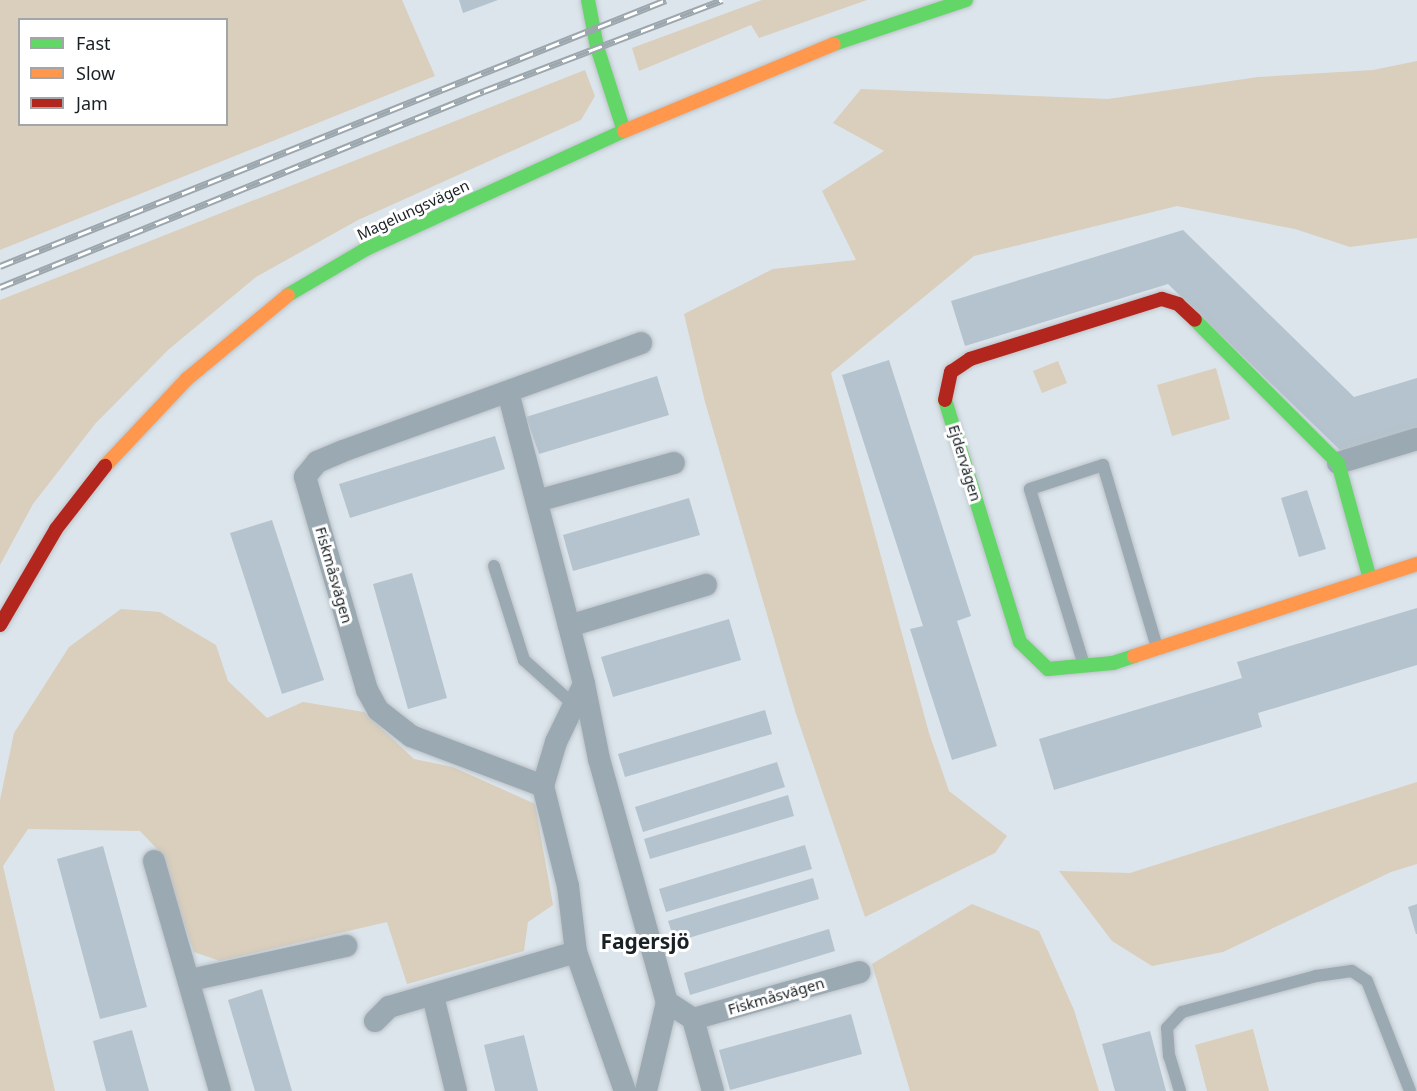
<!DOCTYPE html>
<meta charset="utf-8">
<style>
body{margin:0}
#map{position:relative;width:1417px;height:1091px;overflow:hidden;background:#dce5ec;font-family:"Noto Sans",sans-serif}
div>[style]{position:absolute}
.green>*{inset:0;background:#dacebc}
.building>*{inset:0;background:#b4c3ce}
.roads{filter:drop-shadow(0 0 2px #bbc2c7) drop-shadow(0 0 2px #bbc2c7)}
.lane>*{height:12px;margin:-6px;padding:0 6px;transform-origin:6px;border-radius:6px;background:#9ba9b3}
.street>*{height:22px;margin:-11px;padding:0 11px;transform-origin:11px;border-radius:11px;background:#9ba9b3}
.fast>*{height:14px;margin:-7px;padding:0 7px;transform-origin:7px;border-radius:7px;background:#63d668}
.slow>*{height:14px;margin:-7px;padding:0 7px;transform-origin:7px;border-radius:7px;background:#ff974d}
.jam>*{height:14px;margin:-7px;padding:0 7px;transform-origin:7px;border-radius:7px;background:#b3261e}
.rail>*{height:7px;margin-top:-3.5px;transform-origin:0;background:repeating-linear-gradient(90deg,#fff 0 14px,#9ca6ad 0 28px);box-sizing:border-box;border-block:2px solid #9ca6ad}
span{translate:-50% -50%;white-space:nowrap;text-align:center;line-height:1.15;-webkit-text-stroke:6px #fff;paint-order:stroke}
.street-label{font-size:15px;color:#1a2125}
.district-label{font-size:21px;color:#1a2125;font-weight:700}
.legend{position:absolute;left:18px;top:18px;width:210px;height:108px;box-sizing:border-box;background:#fff;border:2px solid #a3a6a8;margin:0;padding:8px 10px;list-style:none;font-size:18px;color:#1a2125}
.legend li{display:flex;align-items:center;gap:12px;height:30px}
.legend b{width:30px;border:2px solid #a3a6a8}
</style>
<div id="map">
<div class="green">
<div style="clip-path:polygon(evenodd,0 0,402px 0,435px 76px,0 250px,0 0,20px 20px,226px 20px,226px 124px,20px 124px,20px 20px)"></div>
<div style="clip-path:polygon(762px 0,867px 0,759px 38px,751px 25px,639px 71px,632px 48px)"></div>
<div style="clip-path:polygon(1417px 61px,1417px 238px,1350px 247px,1295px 229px,1177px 206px,974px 256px,831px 373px,929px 733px,949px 791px,1007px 836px,995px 853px,865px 917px,796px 714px,705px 402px,684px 314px,773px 269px,856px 260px,822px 191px,884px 151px,833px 123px,861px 89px,1108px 99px,1258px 77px,1373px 70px)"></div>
<div style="clip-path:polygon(585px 70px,595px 96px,581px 120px,358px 220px,256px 277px,168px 350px,95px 424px,33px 504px,0 565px,0 300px)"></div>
<div style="clip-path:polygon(1058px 361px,1067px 383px,1042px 393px,1033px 371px)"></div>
<div style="clip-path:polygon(1216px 368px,1230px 419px,1172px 436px,1157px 385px)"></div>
<div style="clip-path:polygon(121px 609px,160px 612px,216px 645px,228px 681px,267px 718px,303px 702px,364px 712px,414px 759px,453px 767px,535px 804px,553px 905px,528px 922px,524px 951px,407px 984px,387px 922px,220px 961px,194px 952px,158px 850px,140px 831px,28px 829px,3px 866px,55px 1091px,0 1091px,0 800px,14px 733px,69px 647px)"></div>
<div style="clip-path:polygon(1417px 782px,1417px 864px,1391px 872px,1223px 952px,1152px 966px,1112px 941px,1059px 871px,1130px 873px)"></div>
<div style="clip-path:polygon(972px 904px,1039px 931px,1074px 1010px,1099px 1091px,910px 1091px,872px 964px)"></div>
<div style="clip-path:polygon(1253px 1029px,1269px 1091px,1207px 1091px,1195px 1045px)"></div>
</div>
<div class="building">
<div style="clip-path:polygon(459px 0,498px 0,463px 13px)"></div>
<div style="clip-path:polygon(1183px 230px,1354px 397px,1417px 378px,1417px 430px,1343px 453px,1168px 284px,965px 346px,951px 301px)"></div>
<div style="clip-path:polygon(889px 360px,971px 616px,957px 621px,997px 746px,952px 760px,910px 629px,923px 626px,842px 375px)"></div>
<div style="clip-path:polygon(657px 376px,669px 415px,539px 454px,526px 417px)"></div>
<div style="clip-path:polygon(495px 436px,505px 469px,350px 518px,339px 484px)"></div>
<div style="clip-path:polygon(1307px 490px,1326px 549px,1299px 557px,1281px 498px)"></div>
<div style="clip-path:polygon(689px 498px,700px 535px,573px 571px,563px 535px)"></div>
<div style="clip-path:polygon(272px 520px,324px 680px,282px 694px,230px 533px)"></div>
<div style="clip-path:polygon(412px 573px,447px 698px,408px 709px,373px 584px)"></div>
<div style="clip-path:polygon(1417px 608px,1417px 665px,1258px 713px,1262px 727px,1054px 790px,1039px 739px,1242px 678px,1237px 662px)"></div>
<div style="clip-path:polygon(729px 619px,741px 660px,613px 697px,601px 657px)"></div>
<div style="clip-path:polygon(765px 710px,772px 734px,625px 777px,618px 754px)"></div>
<div style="clip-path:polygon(777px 762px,785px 787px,643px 832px,635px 807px)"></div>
<div style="clip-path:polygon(788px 795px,794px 816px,650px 859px,644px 839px)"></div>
<div style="clip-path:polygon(805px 845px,812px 869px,666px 912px,659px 889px)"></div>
<div style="clip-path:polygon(103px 846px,147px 1007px,100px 1019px,57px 859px)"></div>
<div style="clip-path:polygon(813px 878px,819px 899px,675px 942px,668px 921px)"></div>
<div style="clip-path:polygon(1417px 904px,1417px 934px,1416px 934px,1408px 907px)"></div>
<div style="clip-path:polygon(829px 929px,835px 951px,690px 995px,684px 973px)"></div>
<div style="clip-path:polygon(262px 989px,292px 1091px,255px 1091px,228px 1000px)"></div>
<div style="clip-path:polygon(851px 1014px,862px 1054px,730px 1090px,719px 1050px)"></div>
<div style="clip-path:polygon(132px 1030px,149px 1091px,106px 1091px,93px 1041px)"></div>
<div style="clip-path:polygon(1150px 1031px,1166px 1091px,1115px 1091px,1102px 1044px)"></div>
<div style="clip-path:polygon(524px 1035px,538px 1091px,495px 1091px,484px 1045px)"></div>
</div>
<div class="roads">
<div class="lane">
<div style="left:494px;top:566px;width:99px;rotate:72.3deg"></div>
<div style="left:524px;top:660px;width:67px;rotate:42deg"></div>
<div style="left:1084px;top:665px;width:184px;rotate:-107.1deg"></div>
<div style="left:1030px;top:489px;width:77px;rotate:-18.2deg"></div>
<div style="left:1103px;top:465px;width:190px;rotate:73.5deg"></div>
<div style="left:1180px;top:1091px;width:37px;rotate:-107deg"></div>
<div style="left:1169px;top:1056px;width:28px;rotate:-94deg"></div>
<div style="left:1167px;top:1028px;width:22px;rotate:-47deg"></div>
<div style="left:1182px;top:1012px;width:139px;rotate:-15deg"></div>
<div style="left:1316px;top:976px;width:36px;rotate:-8deg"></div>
<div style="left:1352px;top:971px;width:18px;rotate:34deg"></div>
<div style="left:1367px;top:981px;width:118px;rotate:68.6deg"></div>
</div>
<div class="street">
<div style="left:508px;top:392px;width:302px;rotate:75.4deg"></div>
<div style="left:584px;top:684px;width:76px;rotate:78.7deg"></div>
<div style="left:599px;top:759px;width:252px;rotate:74.4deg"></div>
<div style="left:667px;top:1002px;width:91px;rotate:103.3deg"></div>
<div style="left:1338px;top:463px;width:83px;rotate:-16.9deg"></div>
<div style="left:537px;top:501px;width:142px;rotate:-15.5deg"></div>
<div style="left:569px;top:626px;width:143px;rotate:-16.7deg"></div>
<div style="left:584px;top:684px;width:64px;rotate:115.8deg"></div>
<div style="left:556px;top:742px;width:46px;rotate:106.5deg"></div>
<div style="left:543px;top:786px;width:103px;rotate:76deg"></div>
<div style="left:568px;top:886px;width:66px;rotate:83.1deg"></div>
<div style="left:576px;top:952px;width:147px;rotate:70.6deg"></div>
<div style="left:543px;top:786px;width:141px;rotate:-159.3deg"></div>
<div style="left:411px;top:736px;width:42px;rotate:-141.8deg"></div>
<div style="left:378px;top:710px;width:23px;rotate:-119deg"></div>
<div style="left:367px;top:690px;width:222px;rotate:-106.2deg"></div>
<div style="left:305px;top:477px;width:19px;rotate:-51deg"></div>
<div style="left:317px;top:462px;width:28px;rotate:-23deg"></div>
<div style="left:343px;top:451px;width:317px;rotate:-19.9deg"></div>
<div style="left:154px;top:861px;width:239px;rotate:74deg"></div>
<div style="left:191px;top:980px;width:159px;rotate:-12.4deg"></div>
<div style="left:433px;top:996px;width:98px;rotate:76.4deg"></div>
<div style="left:667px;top:1002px;width:31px;rotate:33deg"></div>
<div style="left:693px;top:1019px;width:173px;rotate:-15.7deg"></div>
<div style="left:693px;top:1019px;width:75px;rotate:74.5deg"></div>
<div style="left:375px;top:1021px;width:20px;rotate:-45deg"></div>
<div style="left:389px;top:1007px;width:195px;rotate:-16.4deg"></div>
</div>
<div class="fast">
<div style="left:588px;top:0;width:48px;rotate:79.2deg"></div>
<div style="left:597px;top:47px;width:88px;rotate:72.2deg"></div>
<div style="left:834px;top:44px;width:139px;rotate:-18.4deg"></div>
<div style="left:288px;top:295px;width:91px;rotate:-30.5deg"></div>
<div style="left:366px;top:249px;width:284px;rotate:-24.6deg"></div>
<div style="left:1195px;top:320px;width:202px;rotate:45deg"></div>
<div style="left:1338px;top:463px;width:120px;rotate:74.6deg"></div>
<div style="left:945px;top:400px;width:253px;rotate:72.8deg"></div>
<div style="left:1020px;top:642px;width:39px;rotate:44deg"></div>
<div style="left:1048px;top:669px;width:65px;rotate:-5.3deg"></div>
<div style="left:1113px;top:663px;width:22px;rotate:-18deg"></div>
</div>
<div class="slow">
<div style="left:624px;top:131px;width:227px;rotate:-22.5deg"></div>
<div style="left:105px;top:466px;width:120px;rotate:-46.7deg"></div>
<div style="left:187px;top:379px;width:131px;rotate:-39.7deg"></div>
<div style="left:1134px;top:656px;width:298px;rotate:-18deg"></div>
</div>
<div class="jam">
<div style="left:945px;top:400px;width:29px;rotate:-78deg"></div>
<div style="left:951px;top:372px;width:23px;rotate:-34deg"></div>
<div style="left:970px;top:359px;width:201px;rotate:-17.4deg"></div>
<div style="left:1162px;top:299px;width:17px;rotate:17deg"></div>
<div style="left:1178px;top:304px;width:23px;rotate:43deg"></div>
<div style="left:0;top:625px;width:111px;rotate:-59.7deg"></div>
<div style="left:56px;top:529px;width:80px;rotate:-52.1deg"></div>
</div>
</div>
<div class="rail">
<div style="left:0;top:266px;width:717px;rotate:-21.77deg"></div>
<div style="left:0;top:287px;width:522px;rotate:-22.05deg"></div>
<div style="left:484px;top:91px;width:255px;rotate:-20.9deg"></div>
</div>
<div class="street-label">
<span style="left:413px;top:210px;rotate:-25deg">Magelungsvägen</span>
<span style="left:965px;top:463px;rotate:73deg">Ejdervägen</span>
<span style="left:334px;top:575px;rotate:74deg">Fiskmåsvägen</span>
<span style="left:776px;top:996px;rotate:-16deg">Fiskmåsvägen</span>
</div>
<div class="district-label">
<span style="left:645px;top:941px">Fagersjö</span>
</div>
<ul class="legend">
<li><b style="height:8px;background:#63d668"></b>Fast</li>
<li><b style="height:8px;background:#ff974d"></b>Slow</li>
<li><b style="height:8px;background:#b3261e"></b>Jam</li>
</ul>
</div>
